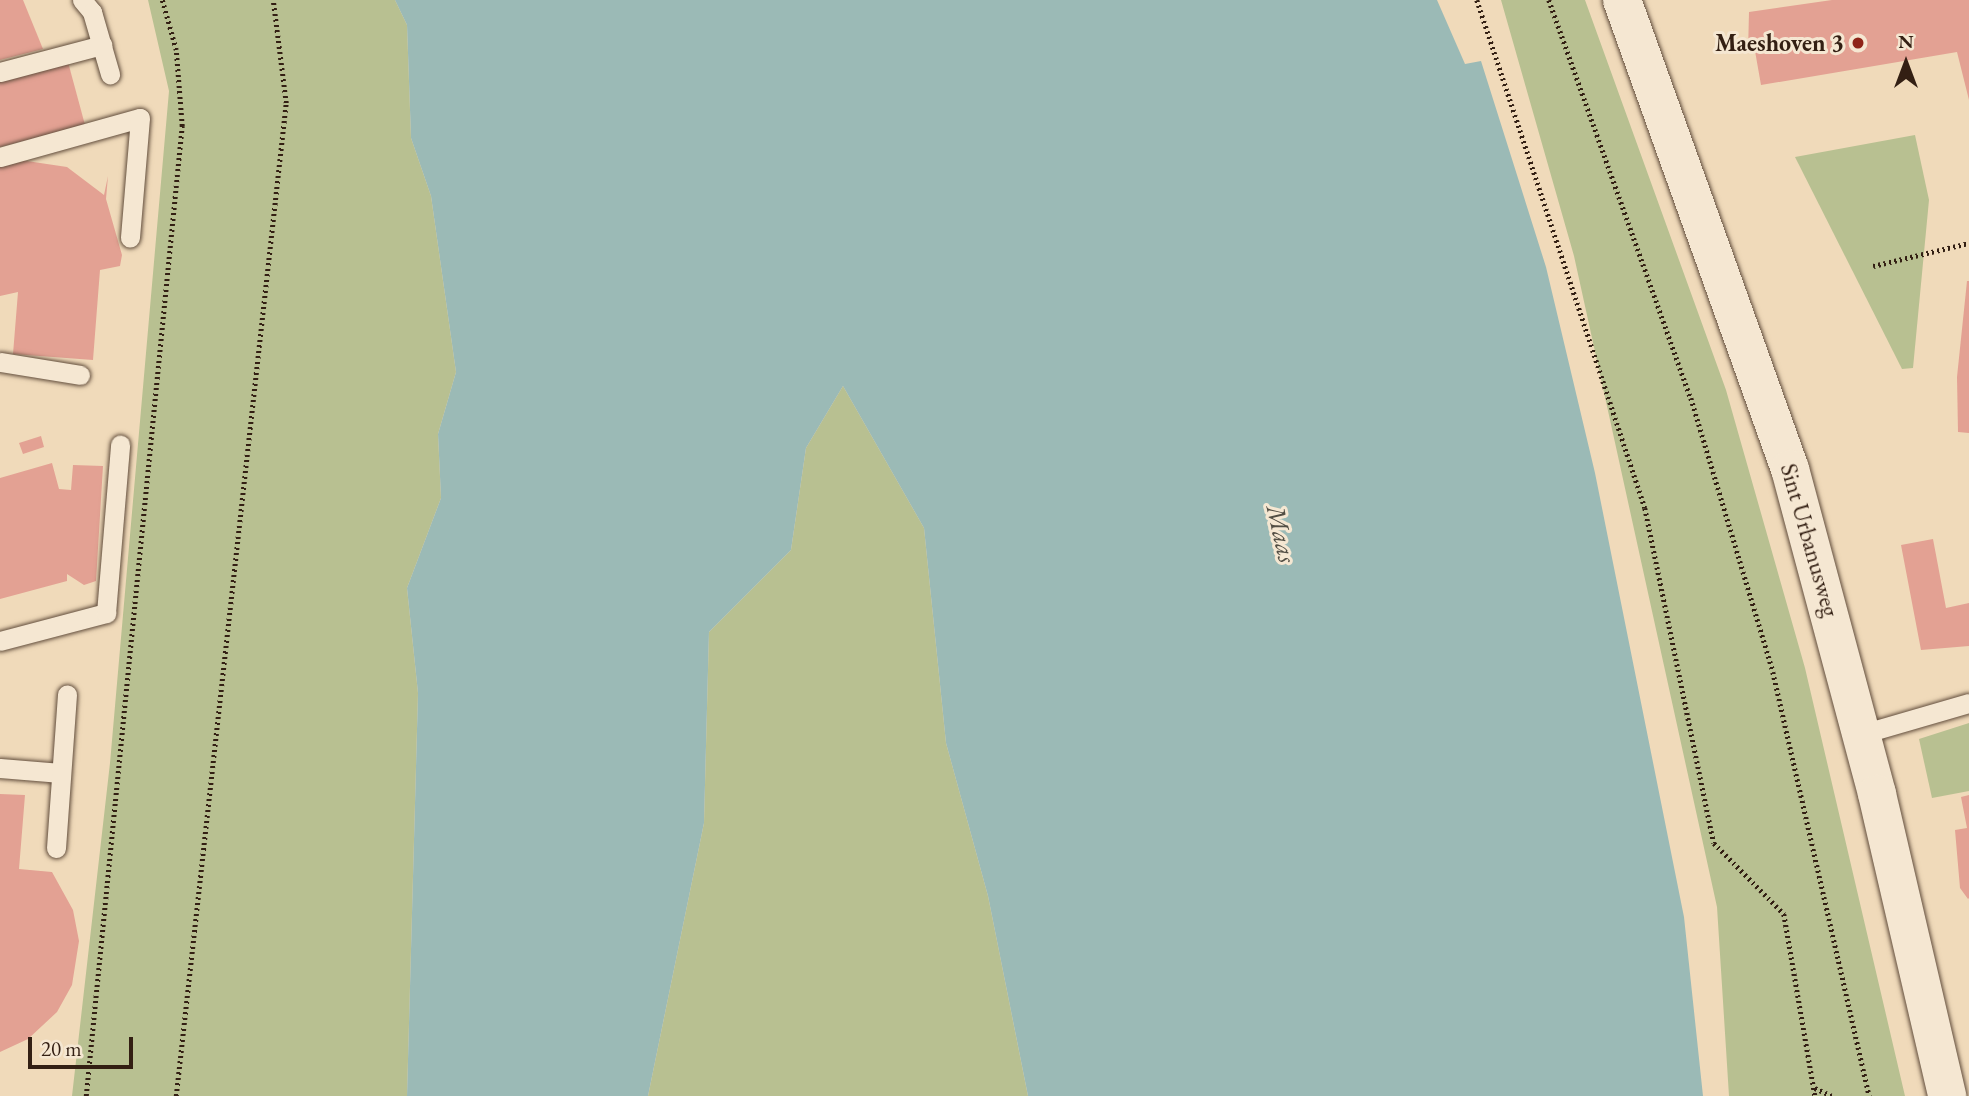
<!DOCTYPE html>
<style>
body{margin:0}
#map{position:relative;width:1969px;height:1096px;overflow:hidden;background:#f0daba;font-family:"EB Garamond",serif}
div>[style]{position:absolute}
.green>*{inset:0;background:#b8c091}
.water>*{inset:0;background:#9bbab6}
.building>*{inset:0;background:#e3a193}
.path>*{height:4.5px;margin-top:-2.25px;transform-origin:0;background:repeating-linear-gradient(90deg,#331f13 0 2px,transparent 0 5.5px)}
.roads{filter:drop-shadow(0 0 2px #624e3d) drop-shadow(0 0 2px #624e3d)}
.service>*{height:19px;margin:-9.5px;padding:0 9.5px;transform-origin:9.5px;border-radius:9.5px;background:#f5e7d2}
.tertiary>*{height:38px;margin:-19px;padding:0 19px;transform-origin:19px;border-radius:19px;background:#f5e7d2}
.dots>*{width:19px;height:19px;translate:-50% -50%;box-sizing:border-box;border:4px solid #f5e7d2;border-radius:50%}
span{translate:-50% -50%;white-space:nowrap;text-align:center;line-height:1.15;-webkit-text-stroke:6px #f5e7d2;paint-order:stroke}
.poi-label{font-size:24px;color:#331f13;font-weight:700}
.right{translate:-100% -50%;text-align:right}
.street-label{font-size:24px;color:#331f13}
.water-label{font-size:26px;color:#524e44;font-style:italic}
.north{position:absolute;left:1871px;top:28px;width:70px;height:70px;-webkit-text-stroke:5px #f5e7d2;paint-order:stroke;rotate:0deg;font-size:19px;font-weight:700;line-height:28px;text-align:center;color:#331f13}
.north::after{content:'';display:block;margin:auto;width:24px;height:32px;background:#331f13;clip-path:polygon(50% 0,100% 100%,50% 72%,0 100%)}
.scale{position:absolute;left:28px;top:1037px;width:105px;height:32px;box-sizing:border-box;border:4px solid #331f13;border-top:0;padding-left:9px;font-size:21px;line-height:24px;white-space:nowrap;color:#331f13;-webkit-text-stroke:5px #f5e7d2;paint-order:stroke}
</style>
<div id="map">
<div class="green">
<div style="clip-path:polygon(148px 0,395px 0,407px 25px,411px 138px,431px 196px,456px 372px,438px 434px,441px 498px,407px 588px,418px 693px,407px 1096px,72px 1096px,110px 763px,169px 91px)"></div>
<div style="clip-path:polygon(1501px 0,1585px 0,1726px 390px,1805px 668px,1905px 1096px,1729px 1096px,1717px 907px,1574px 256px)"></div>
<div style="clip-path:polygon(1915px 135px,1929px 200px,1913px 368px,1902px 369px,1795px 157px)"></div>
<div style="clip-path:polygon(843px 386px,924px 528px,946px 743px,988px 896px,1028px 1096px,648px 1096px,704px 823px,709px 632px,791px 550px,806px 448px)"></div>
<div style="clip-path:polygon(1969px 723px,1969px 791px,1932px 798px,1919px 739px)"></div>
</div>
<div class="water">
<div style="clip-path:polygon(395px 0,1437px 0,1465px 64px,1481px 61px,1546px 267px,1595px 473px,1684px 917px,1703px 1096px,1028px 1096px,988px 896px,946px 743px,924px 528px,843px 386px,806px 448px,791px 550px,709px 632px,704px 823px,648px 1096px,407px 1096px,418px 693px,407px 588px,441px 498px,438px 434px,456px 372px,431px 196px,411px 138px,407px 25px)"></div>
</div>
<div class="building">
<div style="clip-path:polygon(0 0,23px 0,43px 49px,0 60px)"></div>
<div style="clip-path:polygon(1832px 0,1969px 0,1969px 100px,1957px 52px,1761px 85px,1755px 51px,1748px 52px,1749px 12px)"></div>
<div style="clip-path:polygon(68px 62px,85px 125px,0 147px,0 80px)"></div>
<div style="clip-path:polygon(20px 160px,67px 167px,104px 195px,108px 176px,106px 199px,122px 255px,120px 266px,100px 270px,93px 360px,13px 354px,18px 292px,0 296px,0 166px)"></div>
<div style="clip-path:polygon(1967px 281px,1969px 281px,1969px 433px,1958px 432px,1957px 377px)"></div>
<div style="clip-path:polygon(41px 436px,44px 447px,23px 454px,19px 443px)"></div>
<div style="clip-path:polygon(52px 463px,59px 489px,71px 490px,73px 465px,103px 466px,96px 581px,84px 585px,67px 574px,67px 581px,0 599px,0 478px)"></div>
<div style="clip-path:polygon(1933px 539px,1946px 608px,1969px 603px,1969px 646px,1921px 650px,1901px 545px)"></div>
<div style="clip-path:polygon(0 794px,25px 795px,19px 869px,52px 872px,73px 910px,79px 941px,72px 985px,57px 1012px,28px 1039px,0 1052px)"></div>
<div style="clip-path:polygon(1969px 795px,1969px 898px,1968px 899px,1960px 888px,1955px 830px,1967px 828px,1961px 797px)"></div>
</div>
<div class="path">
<div style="left:1477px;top:0;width:535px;rotate:71.7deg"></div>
<div style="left:1645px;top:508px;width:342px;rotate:78.4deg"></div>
<div style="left:1714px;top:843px;width:100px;rotate:45.4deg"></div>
<div style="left:1784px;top:914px;width:185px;rotate:80.3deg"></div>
<div style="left:1549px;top:0;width:423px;rotate:70.4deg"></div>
<div style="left:1691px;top:398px;width:286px;rotate:73.3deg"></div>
<div style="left:1773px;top:672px;width:435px;rotate:77.2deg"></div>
<div style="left:1873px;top:266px;width:99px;rotate:-13.5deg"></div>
<div style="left:1815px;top:1088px;width:19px;rotate:25deg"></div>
<div style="left:86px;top:1096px;width:975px;rotate:-84.35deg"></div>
<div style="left:182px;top:126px;width:76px;rotate:-94.5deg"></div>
<div style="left:176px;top:50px;width:52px;rotate:-105.6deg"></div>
<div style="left:176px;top:1096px;width:999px;rotate:-83.68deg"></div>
<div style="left:286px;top:103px;width:104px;rotate:-97.2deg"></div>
</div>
<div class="roads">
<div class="service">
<div style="left:82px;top:0;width:16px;rotate:50deg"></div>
<div style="left:92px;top:12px;width:65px;rotate:73.8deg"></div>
<div style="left:0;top:72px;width:106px;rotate:-14.8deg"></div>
<div style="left:0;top:157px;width:145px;rotate:-15.6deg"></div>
<div style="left:140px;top:118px;width:120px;rotate:94.8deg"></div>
<div style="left:0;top:362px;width:81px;rotate:9.2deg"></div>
<div style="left:0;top:641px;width:110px;rotate:-14.8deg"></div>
<div style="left:106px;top:613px;width:169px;rotate:-85.2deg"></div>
<div style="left:1862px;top:734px;width:111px;rotate:-16.2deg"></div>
<div style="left:0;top:768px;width:61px;rotate:4.7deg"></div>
<div style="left:56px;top:848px;width:154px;rotate:-85.9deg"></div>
</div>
<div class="tertiary">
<div style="left:1622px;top:0;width:498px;rotate:70.3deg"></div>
<div style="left:1790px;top:469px;width:336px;rotate:75deg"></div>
<div style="left:1877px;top:794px;width:310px;rotate:76.9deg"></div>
</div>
</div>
<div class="dots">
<div style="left:1858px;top:43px;background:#8f2418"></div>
</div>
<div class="poi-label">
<span class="right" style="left:1844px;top:43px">Maeshoven 3</span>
</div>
<div class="street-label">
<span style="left:1810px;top:540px;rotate:74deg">Sint Urbanusweg</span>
</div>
<div class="water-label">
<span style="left:1281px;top:534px;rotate:77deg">Maas</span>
</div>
<div class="north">N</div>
<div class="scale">20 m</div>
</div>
